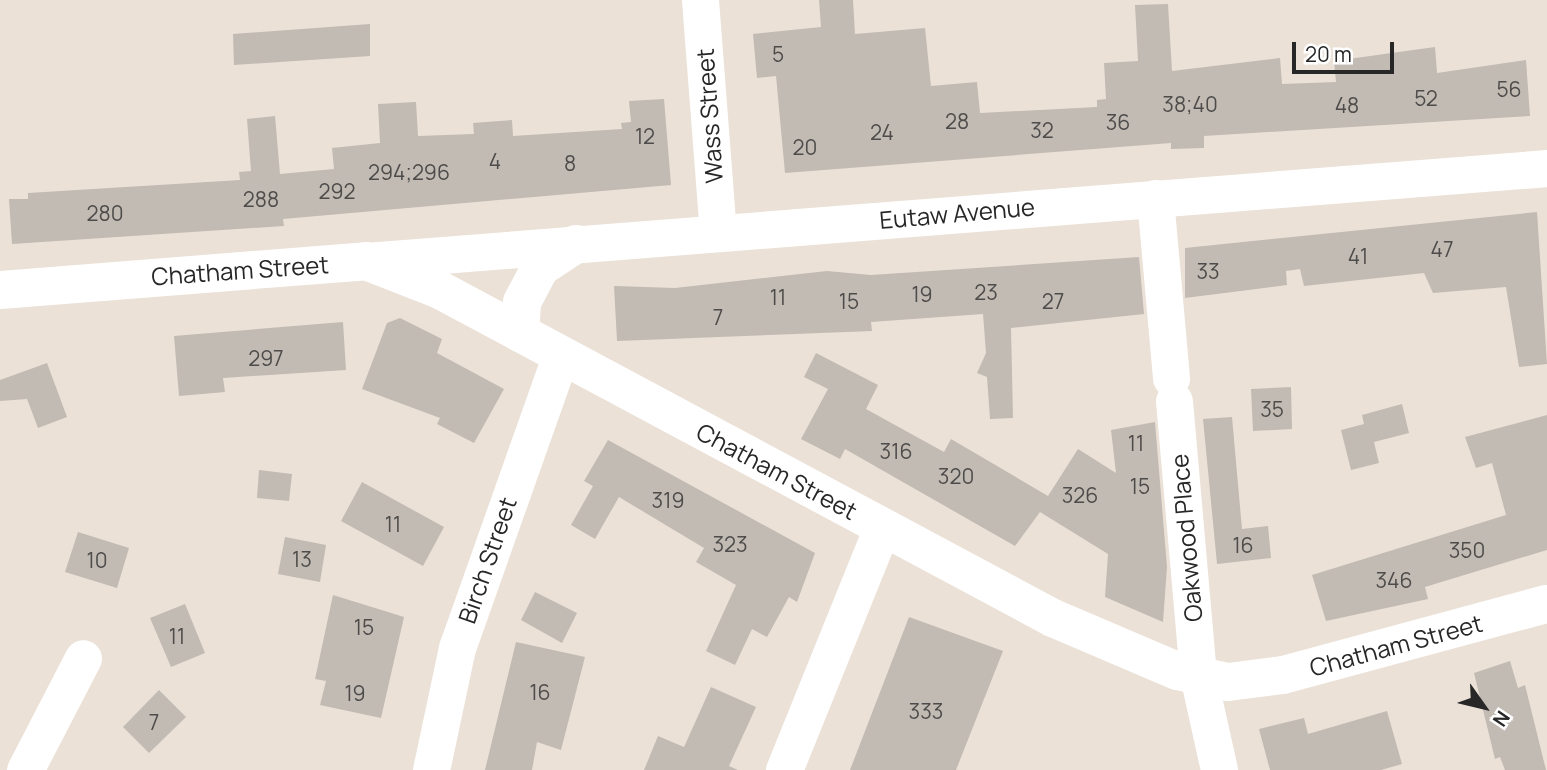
<!DOCTYPE html>
<style>
body{margin:0}
#map{position:relative;width:1547px;height:770px;overflow:hidden;background:#ebe1d7;font-family:Manrope,sans-serif}
div>[style]{position:absolute}
.building>*{inset:0;background:#c2bbb4}
.minor>*{height:37px;margin:-18.5px;padding:0 18.5px;transform-origin:18.5px;border-radius:18.5px;background:#fff}
.secondary>*{height:38px;margin:-19px;padding:0 19px;transform-origin:19px;border-radius:19px;background:#fff}
span{translate:-50% -50%;white-space:nowrap;text-align:center;line-height:1.15;-webkit-text-stroke:6px #fff;paint-order:stroke}
.number-label{font-size:21px;color:#4e4c4a}
.number-label span{-webkit-text-stroke-width:0}
.street-label{font-size:24px;color:#272727}
.north{position:absolute;left:1449px;top:672px;width:70px;height:70px;-webkit-text-stroke:5px #fff;paint-order:stroke;rotate:124deg;font-size:19px;font-weight:700;line-height:28px;text-align:center;color:#272727}
.north::after{content:'';display:block;margin:auto;width:24px;height:32px;background:#272727;clip-path:polygon(50% 0,100% 100%,50% 72%,0 100%)}
.scale{position:absolute;left:1292px;top:42px;width:102px;height:32px;box-sizing:border-box;border:4px solid #272727;border-top:0;padding-left:9px;font-size:21px;line-height:24px;white-space:nowrap;color:#272727;-webkit-text-stroke:5px #fff;paint-order:stroke}
</style>
<div id="map">
<div class="building">
<div style="clip-path:polygon(819px 0,853px 0,855px 34px,925px 28px,931px 86px,977px 82px,980px 113px,1097px 107px,1097px 100px,1106px 99px,1104px 63px,1138px 61px,1135px 5px,1168px 4px,1172px 71px,1280px 58px,1282px 84px,1336px 82px,1334px 61px,1435px 47px,1437px 73px,1526px 60px,1530px 116px,1204px 136px,1204px 148px,1171px 149px,1171px 143px,785px 173px,776px 76px,757px 78px,753px 34px,821px 27px)"></div>
<div style="clip-path:polygon(370px 24px,370px 56px,234px 65px,233px 34px)"></div>
<div style="clip-path:polygon(664px 99px,671px 185px,283px 219px,284px 226px,12px 244px,9px 199px,28px 199px,28px 193px,240px 180px,239px 172px,251px 171px,247px 119px,275px 116px,280px 174px,334px 169px,332px 148px,380px 143px,378px 104px,416px 102px,418px 136px,474px 134px,473px 123px,512px 120px,513px 136px,622px 129px,621px 123px,631px 122px,629px 101px)"></div>
<div style="clip-path:polygon(1537px 212px,1547px 364px,1519px 367px,1506px 287px,1433px 293px,1424px 273px,1304px 286px,1300px 269px,1286px 271px,1287px 285px,1185px 298px,1185px 248px)"></div>
<div style="clip-path:polygon(1139px 257px,1144px 314px,1011px 328px,1013px 418px,990px 419px,987px 377px,977px 373px,986px 353px,983px 314px,871px 322px,872px 331px,617px 341px,614px 286px,675px 288px,827px 271px,871px 275px)"></div>
<div style="clip-path:polygon(400px 318px,442px 339px,437px 353px,504px 389px,474px 443px,437px 424px,440px 418px,362px 389px,387px 323px)"></div>
<div style="clip-path:polygon(343px 322px,346px 370px,223px 378px,225px 392px,179px 396px,174px 336px)"></div>
<div style="clip-path:polygon(816px 353px,878px 385px,866px 409px,944px 452px,951px 439px,1048px 496px,1078px 449px,1116px 473px,1111px 430px,1155px 422px,1167px 567px,1163px 622px,1105px 597px,1108px 554px,1040px 512px,1015px 546px,845px 449px,840px 459px,801px 439px,828px 389px,804px 377px)"></div>
<div style="clip-path:polygon(47px 363px,67px 417px,38px 428px,27px 399px,0 401px,0 380px)"></div>
<div style="clip-path:polygon(1291px 387px,1292px 429px,1253px 431px,1251px 389px)"></div>
<div style="clip-path:polygon(1402px 404px,1409px 433px,1374px 442px,1379px 463px,1351px 470px,1341px 430px,1364px 424px,1362px 415px)"></div>
<div style="clip-path:polygon(1547px 415px,1547px 550px,1425px 587px,1428px 599px,1326px 621px,1312px 575px,1506px 515px,1492px 463px,1476px 468px,1465px 437px)"></div>
<div style="clip-path:polygon(1232px 417px,1242px 529px,1268px 526px,1271px 558px,1217px 564px,1203px 419px)"></div>
<div style="clip-path:polygon(608px 440px,815px 553px,797px 602px,789px 597px,767px 637px,752px 629px,735px 665px,706px 651px,736px 585px,696px 562px,704px 548px,619px 497px,595px 539px,571px 525px,593px 486px,584px 481px)"></div>
<div style="clip-path:polygon(259px 470px,292px 474px,289px 501px,257px 498px)"></div>
<div style="clip-path:polygon(362px 482px,444px 527px,423px 566px,341px 521px)"></div>
<div style="clip-path:polygon(78px 532px,129px 548px,117px 588px,65px 572px)"></div>
<div style="clip-path:polygon(285px 537px,326px 545px,320px 582px,278px 574px)"></div>
<div style="clip-path:polygon(535px 592px,577px 613px,562px 643px,521px 620px)"></div>
<div style="clip-path:polygon(333px 595px,404px 617px,381px 718px,320px 705px,326px 681px,315px 679px)"></div>
<div style="clip-path:polygon(185px 604px,205px 653px,171px 667px,150px 618px)"></div>
<div style="clip-path:polygon(909px 617px,1003px 651px,956px 770px,850px 770px)"></div>
<div style="clip-path:polygon(516px 642px,585px 657px,561px 750px,537px 742px,532px 770px,485px 770px)"></div>
<div style="clip-path:polygon(1510px 661px,1518px 688px,1525px 685px,1546px 770px,1505px 770px,1500px 757px,1495px 759px,1474px 673px)"></div>
<div style="clip-path:polygon(711px 687px,756px 707px,729px 766px,738px 770px,644px 770px,658px 736px,684px 747px)"></div>
<div style="clip-path:polygon(159px 690px,186px 717px,149px 753px,123px 727px)"></div>
<div style="clip-path:polygon(1387px 711px,1402px 764px,1381px 770px,1270px 770px,1259px 729px,1304px 718px,1308px 734px)"></div>
</div>
<div class="minor">
<div style="left:700px;top:0;width:233px;rotate:85.6deg"></div>
<div style="left:1155px;top:198px;width:181px;rotate:84.9deg"></div>
<div style="left:366px;top:261px;width:1185px;rotate:-4.5deg"></div>
<div style="left:1174px;top:401px;width:275px;rotate:85deg"></div>
<div style="left:1198px;top:675px;width:97px;rotate:77.5deg"></div>
<div style="left:25px;top:770px;width:126px;rotate:-62.6deg"></div>
<div style="left:431px;top:770px;width:125px;rotate:-78deg"></div>
<div style="left:457px;top:648px;width:311px;rotate:-70.5deg"></div>
<div style="left:784px;top:770px;width:262px;rotate:-68deg"></div>
</div>
<div class="secondary">
<div style="left:0;top:290px;width:367px;rotate:-4.5deg"></div>
<div style="left:366px;top:261px;width:79px;rotate:21.4deg"></div>
<div style="left:440px;top:290px;width:695px;rotate:28.15deg"></div>
<div style="left:1053px;top:618px;width:135px;rotate:23.1deg"></div>
<div style="left:1177px;top:671px;width:52px;rotate:12.2deg"></div>
<div style="left:1228px;top:682px;width:55px;rotate:-7.3deg"></div>
<div style="left:1283px;top:675px;width:273px;rotate:-15.1deg"></div>
<div style="left:520px;top:333px;width:31px;rotate:-86deg"></div>
<div style="left:522px;top:302px;width:40px;rotate:-62deg"></div>
<div style="left:541px;top:267px;width:42px;rotate:-33.3deg"></div>
</div>
<div class="number-label">
<span style="left:778px;top:54px">5</span>
<span style="left:1509px;top:89px">56</span>
<span style="left:1426px;top:98px">52</span>
<span style="left:1190px;top:104px">38;40</span>
<span style="left:1347px;top:105px">48</span>
<span style="left:957px;top:121px">28</span>
<span style="left:1118px;top:122px">36</span>
<span style="left:1042px;top:130px">32</span>
<span style="left:882px;top:132px">24</span>
<span style="left:645px;top:136px">12</span>
<span style="left:805px;top:147px">20</span>
<span style="left:495px;top:161px">4</span>
<span style="left:570px;top:163px">8</span>
<span style="left:409px;top:172px">294;296</span>
<span style="left:337px;top:191px">292</span>
<span style="left:261px;top:199px">288</span>
<span style="left:105px;top:213px">280</span>
<span style="left:1442px;top:249px">47</span>
<span style="left:1358px;top:256px">41</span>
<span style="left:1208px;top:271px">33</span>
<span style="left:986px;top:292px">23</span>
<span style="left:922px;top:294px">19</span>
<span style="left:778px;top:297px">11</span>
<span style="left:849px;top:301px">15</span>
<span style="left:1053px;top:301px">27</span>
<span style="left:718px;top:317px">7</span>
<span style="left:266px;top:358px">297</span>
<span style="left:1272px;top:409px">35</span>
<span style="left:1136px;top:443px">11</span>
<span style="left:896px;top:451px">316</span>
<span style="left:956px;top:476px">320</span>
<span style="left:1140px;top:486px">15</span>
<span style="left:1080px;top:495px">326</span>
<span style="left:668px;top:500px">319</span>
<span style="left:393px;top:524px">11</span>
<span style="left:730px;top:544px">323</span>
<span style="left:1243px;top:545px">16</span>
<span style="left:1467px;top:550px">350</span>
<span style="left:302px;top:559px">13</span>
<span style="left:97px;top:560px">10</span>
<span style="left:1394px;top:580px">346</span>
<span style="left:364px;top:627px">15</span>
<span style="left:177px;top:636px">11</span>
<span style="left:540px;top:692px">16</span>
<span style="left:355px;top:693px">19</span>
<span style="left:926px;top:711px">333</span>
<span style="left:154px;top:722px">7</span>
</div>
<div class="street-label">
<span style="left:709px;top:116px;rotate:-94deg">Wass Street</span>
<span style="left:957px;top:213px;rotate:-5deg">Eutaw Avenue</span>
<span style="left:240px;top:270px;rotate:-4deg">Chatham Street</span>
<span style="left:777px;top:471px;rotate:28deg">Chatham Street</span>
<span style="left:1186px;top:538px;rotate:-95deg">Oakwood Place</span>
<span style="left:487px;top:560px;rotate:-71deg">Birch Street</span>
<span style="left:1396px;top:645px;rotate:-15deg">Chatham Street</span>
</div>
<div class="north">N</div>
<div class="scale">20 m</div>
</div>
